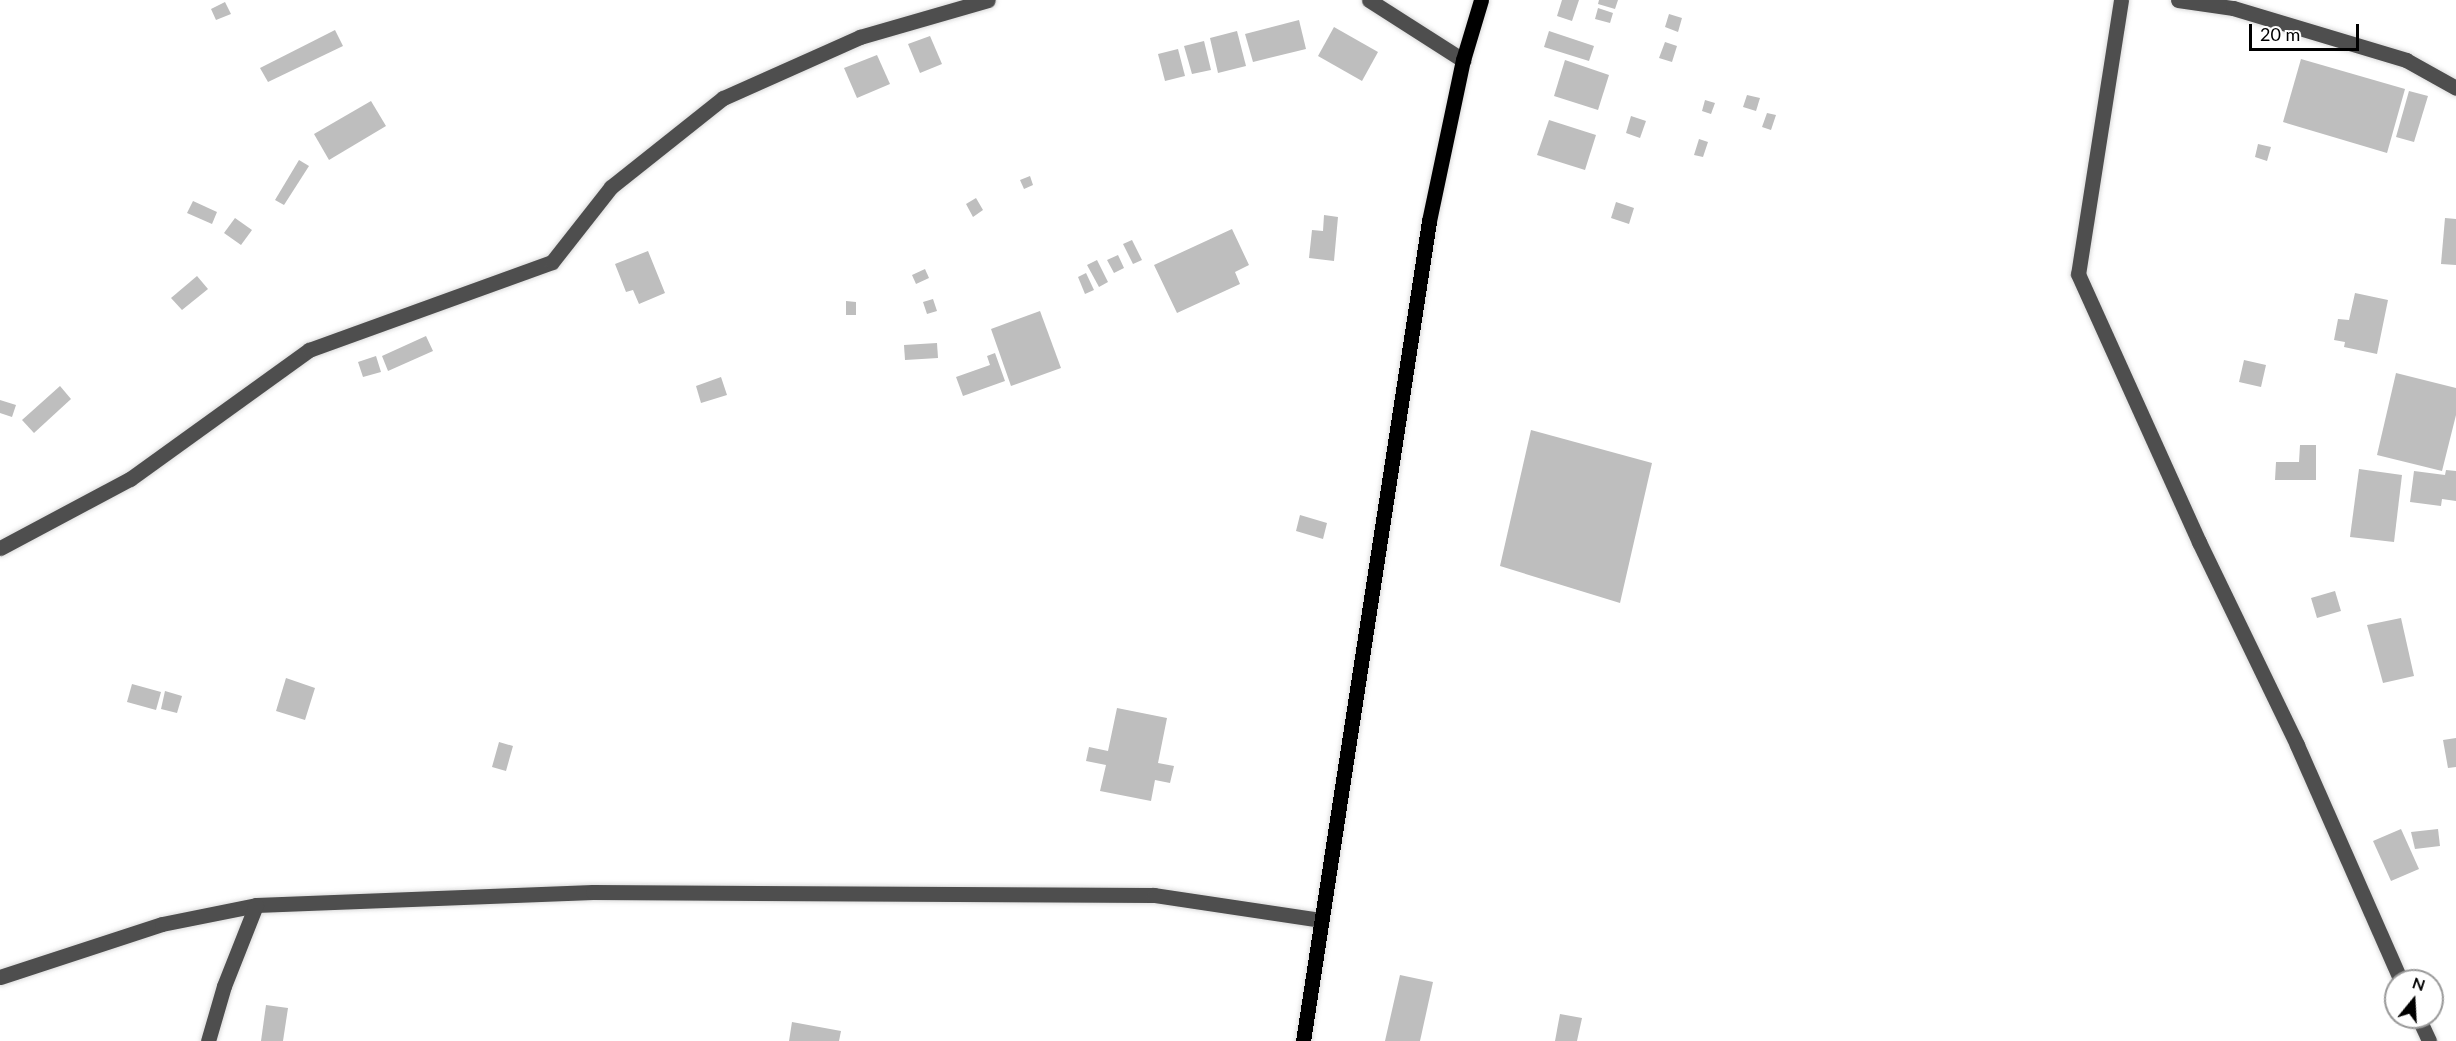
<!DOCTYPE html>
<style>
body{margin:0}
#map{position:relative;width:2456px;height:1041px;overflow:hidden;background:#fff;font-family:Lato,sans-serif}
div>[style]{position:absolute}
.building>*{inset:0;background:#bebebe}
.roads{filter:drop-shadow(0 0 2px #dbdbdb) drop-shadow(0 0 2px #dbdbdb)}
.minor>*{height:15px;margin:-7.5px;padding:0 7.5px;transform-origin:7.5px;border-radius:7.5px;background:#4e4e4e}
.major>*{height:15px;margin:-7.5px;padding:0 7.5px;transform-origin:7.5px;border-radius:7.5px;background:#000}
span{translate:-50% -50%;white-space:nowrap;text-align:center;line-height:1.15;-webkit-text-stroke:6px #fff;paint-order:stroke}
.north{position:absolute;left:2384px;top:969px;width:60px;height:60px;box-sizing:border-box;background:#fff;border:2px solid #999;border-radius:50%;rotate:18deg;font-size:16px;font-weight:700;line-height:24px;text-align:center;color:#000}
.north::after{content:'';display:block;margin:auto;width:21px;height:27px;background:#000;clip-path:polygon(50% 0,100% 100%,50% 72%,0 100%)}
.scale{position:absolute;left:2249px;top:24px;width:110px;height:27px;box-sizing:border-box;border:3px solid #000;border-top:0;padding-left:8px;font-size:18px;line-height:21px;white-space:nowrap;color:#000;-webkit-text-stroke:4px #fff;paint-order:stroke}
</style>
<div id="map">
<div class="building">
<div style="clip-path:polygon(1562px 0,1579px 0,1572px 21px,1557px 16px)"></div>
<div style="clip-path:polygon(1599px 0,1618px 0,1615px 9px,1598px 4px)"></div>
<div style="clip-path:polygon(225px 2px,231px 14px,216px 20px,211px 9px)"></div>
<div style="clip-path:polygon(1598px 8px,1613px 13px,1610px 23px,1595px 19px)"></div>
<div style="clip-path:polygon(1669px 14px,1682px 18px,1678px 32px,1665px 27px)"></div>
<div style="clip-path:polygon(1299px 20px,1306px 49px,1253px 62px,1245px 34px)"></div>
<div style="clip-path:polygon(1334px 27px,1378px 52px,1362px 81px,1318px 56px)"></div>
<div style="clip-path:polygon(335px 30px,343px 46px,268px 82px,260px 68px)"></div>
<div style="clip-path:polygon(1237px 31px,1246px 66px,1218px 73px,1210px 38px)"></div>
<div style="clip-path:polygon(1549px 31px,1594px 46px,1589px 61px,1544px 47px)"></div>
<div style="clip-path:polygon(930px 36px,942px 64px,920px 73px,908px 44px)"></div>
<div style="clip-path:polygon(1204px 41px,1211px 70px,1192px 74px,1184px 46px)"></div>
<div style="clip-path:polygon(1665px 42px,1677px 46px,1672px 62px,1659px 58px)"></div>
<div style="clip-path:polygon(1178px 49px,1185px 76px,1165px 81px,1158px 54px)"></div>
<div style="clip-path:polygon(877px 55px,890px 84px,857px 98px,844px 68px)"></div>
<div style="clip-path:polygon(2301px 59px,2405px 89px,2387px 153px,2283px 122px)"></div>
<div style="clip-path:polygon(1565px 60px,1609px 75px,1598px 110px,1554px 96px)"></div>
<div style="clip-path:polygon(2409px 91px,2428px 96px,2414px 142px,2396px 137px)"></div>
<div style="clip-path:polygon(1747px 95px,1760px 98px,1756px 111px,1743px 107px)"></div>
<div style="clip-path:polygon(1705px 100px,1715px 103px,1711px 114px,1702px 111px)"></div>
<div style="clip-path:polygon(371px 101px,386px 126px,329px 160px,314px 134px)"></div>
<div style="clip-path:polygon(1767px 113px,1776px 115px,1771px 130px,1762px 127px)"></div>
<div style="clip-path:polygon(1631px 116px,1646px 121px,1640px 138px,1626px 133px)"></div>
<div style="clip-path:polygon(1549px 120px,1596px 135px,1585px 170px,1537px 155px)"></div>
<div style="clip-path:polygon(1699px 139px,1708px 142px,1703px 157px,1694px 155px)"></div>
<div style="clip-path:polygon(2258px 144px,2271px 147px,2267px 161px,2255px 157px)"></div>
<div style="clip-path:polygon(299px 160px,309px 166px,284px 205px,275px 200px)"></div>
<div style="clip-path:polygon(1030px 176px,1033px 185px,1024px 189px,1020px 180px)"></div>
<div style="clip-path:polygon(976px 198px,983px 210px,973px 217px,966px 204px)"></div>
<div style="clip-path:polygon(193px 201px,217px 212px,212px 224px,187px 213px)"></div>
<div style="clip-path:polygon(1616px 202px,1634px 208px,1629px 224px,1611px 218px)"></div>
<div style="clip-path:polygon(1324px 215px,1338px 217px,1334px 261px,1309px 258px,1312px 230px,1323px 231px)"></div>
<div style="clip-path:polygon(235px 218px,252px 230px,241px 245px,224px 233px)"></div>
<div style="clip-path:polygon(2445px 218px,2456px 219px,2456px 265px,2441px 264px)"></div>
<div style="clip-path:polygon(1232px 229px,1249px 265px,1235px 272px,1240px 284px,1177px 313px,1154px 265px)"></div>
<div style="clip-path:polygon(1132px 240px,1142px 260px,1133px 264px,1123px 244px)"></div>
<div style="clip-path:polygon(648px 251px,665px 293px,639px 304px,633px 290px,626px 292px,615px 264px)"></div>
<div style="clip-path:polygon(1118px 255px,1124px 268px,1114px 273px,1107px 260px)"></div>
<div style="clip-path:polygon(1097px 260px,1108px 282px,1099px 287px,1087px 265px)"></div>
<div style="clip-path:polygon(925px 269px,929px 278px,916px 284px,912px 275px)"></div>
<div style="clip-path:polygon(1086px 273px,1094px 290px,1085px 294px,1078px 277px)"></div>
<div style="clip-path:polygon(197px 276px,208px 289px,182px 310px,171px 298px)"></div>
<div style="clip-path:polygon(2355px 293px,2388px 300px,2377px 354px,2344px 347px,2345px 342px,2334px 340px,2338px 319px,2349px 320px)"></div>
<div style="clip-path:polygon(933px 299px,937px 311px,927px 314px,923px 302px)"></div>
<div style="clip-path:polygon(846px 301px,856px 302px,856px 315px,846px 315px)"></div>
<div style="clip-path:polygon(1040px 311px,1061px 368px,1011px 386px,991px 329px)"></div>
<div style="clip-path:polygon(426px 336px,433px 351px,388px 371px,382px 356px)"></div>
<div style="clip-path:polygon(937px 343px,938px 358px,905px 360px,904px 345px)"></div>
<div style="clip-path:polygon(995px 353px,1005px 381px,963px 396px,956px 377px,990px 365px,987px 356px)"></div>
<div style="clip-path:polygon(376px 356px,381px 372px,363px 377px,358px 362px)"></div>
<div style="clip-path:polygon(2244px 360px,2266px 365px,2261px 387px,2239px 382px)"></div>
<div style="clip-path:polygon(2396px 373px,2456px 388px,2456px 415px,2442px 471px,2377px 455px)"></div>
<div style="clip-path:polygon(721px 377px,727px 395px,701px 403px,696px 386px)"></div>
<div style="clip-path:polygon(60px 386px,71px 399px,34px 433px,22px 420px)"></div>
<div style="clip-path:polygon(0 400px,16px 405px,12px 417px,0 413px)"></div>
<div style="clip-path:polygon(1531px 430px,1652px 463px,1620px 603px,1500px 566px)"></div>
<div style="clip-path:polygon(2300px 445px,2316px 445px,2316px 480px,2275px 480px,2276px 462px,2299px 462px)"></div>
<div style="clip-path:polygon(2359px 469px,2402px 475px,2394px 542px,2350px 537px)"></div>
<div style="clip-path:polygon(2446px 470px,2456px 471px,2456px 501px,2442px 499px,2441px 506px,2410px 502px,2414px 471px,2445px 475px)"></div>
<div style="clip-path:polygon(1300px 515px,1327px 523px,1323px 539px,1296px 531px)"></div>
<div style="clip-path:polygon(2335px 591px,2341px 611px,2317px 618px,2311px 598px)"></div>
<div style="clip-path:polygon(2401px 618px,2414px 676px,2383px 683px,2367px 625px)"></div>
<div style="clip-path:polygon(286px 678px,315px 688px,305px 720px,276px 711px)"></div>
<div style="clip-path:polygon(132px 684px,161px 692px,156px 710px,127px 702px)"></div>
<div style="clip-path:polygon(165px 691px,182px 696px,177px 713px,161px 709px)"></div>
<div style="clip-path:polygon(1117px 708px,1167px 718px,1158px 763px,1174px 766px,1170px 783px,1155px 780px,1151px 801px,1100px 791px,1106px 765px,1086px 761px,1089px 747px,1108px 751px)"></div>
<div style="clip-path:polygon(2456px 738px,2456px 767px,2448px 768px,2443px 740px)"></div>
<div style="clip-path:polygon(499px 742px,513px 746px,506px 771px,492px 767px)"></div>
<div style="clip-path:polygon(2401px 829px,2419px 869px,2391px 881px,2373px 841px)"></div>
<div style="clip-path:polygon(2438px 829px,2440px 846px,2415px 849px,2411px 832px)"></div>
<div style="clip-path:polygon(1400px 975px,1433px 982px,1420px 1041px,1385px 1041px)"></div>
<div style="clip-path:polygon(266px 1005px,288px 1008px,283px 1041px,261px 1041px)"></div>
<div style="clip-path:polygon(1560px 1014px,1582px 1018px,1577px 1041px,1555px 1041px)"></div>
<div style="clip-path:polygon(792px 1022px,841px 1031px,839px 1041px,789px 1041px)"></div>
</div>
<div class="roads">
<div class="minor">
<div style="left:1369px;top:0;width:112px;rotate:32.6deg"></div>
<div style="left:2121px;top:0;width:277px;rotate:98.9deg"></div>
<div style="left:2078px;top:274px;width:294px;rotate:65.7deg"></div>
<div style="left:2199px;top:542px;width:225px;rotate:64.2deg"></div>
<div style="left:2297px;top:745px;width:258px;rotate:66.2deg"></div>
<div style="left:2178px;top:0;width:56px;rotate:8.3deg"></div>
<div style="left:2233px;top:8px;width:181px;rotate:16.7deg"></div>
<div style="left:2406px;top:60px;width:57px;rotate:29.2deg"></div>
<div style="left:0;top:548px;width:147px;rotate:-28deg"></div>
<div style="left:130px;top:479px;width:221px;rotate:-35.8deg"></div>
<div style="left:309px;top:350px;width:258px;rotate:-19.9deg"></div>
<div style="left:552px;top:262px;width:95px;rotate:-51.8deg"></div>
<div style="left:611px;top:187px;width:143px;rotate:-38.5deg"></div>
<div style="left:723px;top:98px;width:150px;rotate:-24deg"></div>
<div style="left:860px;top:37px;width:133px;rotate:-16.1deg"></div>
<div style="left:0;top:977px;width:170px;rotate:-18.1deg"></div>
<div style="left:162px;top:924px;width:96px;rotate:-11.4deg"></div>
<div style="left:256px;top:905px;width:337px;rotate:-2.2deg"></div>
<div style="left:593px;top:892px;width:561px;rotate:0.31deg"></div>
<div style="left:1154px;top:895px;width:169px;rotate:8.5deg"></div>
<div style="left:2418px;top:1017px;width:26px;rotate:65deg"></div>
<div style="left:208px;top:1041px;width:57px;rotate:-73.8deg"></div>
<div style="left:224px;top:986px;width:87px;rotate:-68.4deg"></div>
</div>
<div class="major">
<div style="left:1303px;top:1041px;width:830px;rotate:-81.26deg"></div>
<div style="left:1429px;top:221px;width:165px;rotate:-78.1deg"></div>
<div style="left:1463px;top:60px;width:63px;rotate:-73.3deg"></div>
</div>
</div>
<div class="north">N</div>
<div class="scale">20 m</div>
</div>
